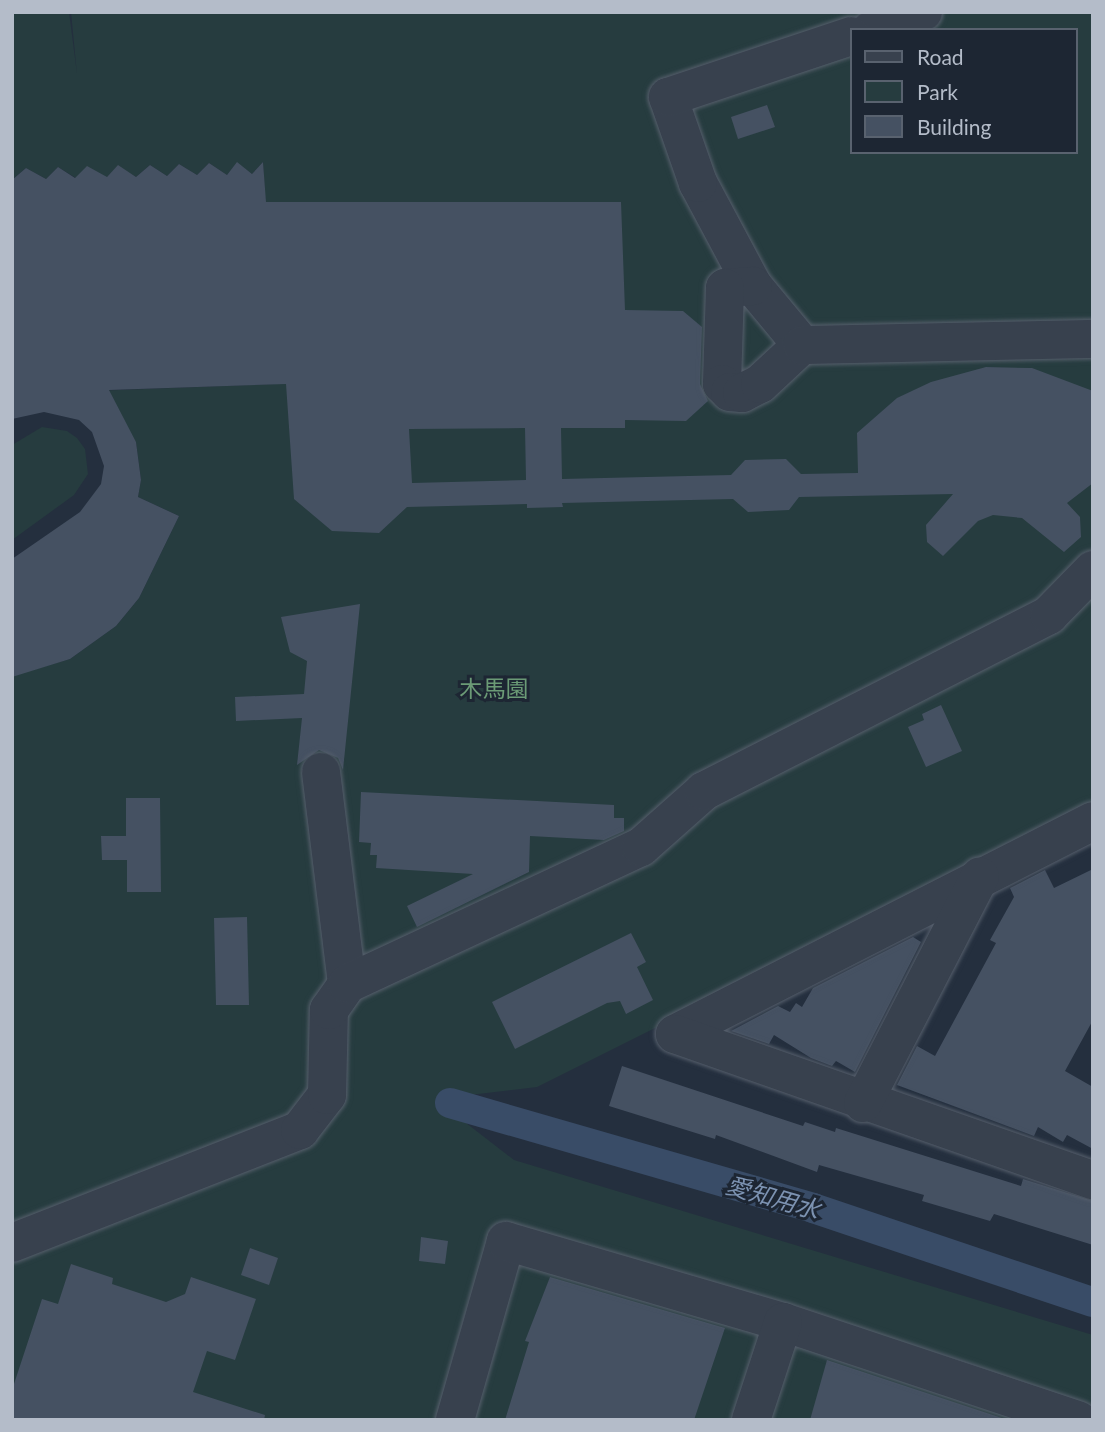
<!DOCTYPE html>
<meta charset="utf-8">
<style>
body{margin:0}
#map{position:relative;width:1105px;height:1432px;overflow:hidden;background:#242f3e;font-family:Lato,"Noto Sans JP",sans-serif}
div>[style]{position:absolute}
.green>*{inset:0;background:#263c3f}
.canal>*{height:30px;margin:-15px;padding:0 15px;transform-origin:15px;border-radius:15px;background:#394c67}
.building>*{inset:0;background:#455162}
.roads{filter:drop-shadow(0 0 2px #565f6c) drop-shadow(0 0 2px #565f6c)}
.minor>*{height:38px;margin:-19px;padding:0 19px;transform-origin:19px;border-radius:19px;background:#38414e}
span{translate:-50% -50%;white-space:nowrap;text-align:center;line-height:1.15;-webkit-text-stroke:6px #1d2633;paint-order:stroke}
.park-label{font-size:23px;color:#6b9a76}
.water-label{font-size:24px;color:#7c92b1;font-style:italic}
.frame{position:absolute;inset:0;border:14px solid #b4bcc9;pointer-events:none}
.legend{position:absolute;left:850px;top:28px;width:228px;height:126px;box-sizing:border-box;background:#1d2633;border:2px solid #59626f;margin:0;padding:9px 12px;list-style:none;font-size:21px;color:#b4bcc9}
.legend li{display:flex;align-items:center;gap:14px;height:35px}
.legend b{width:35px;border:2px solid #59626f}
</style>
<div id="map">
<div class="green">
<div style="clip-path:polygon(evenodd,12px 12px,69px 12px,77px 74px,71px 12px,1093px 12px,1093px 809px,537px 1087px,452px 1097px,448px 1109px,514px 1160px,1093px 1335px,1093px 1420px,12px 1420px,12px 676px,70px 659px,116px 626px,139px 598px,179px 516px,138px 497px,141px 480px,136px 442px,93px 391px,276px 384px,263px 162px,252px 174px,237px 163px,227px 175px,209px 163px,197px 175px,179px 164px,167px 176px,150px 165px,136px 177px,118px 166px,107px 177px,76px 178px,58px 167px,46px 179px,26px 168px,12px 180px,12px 12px,851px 30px,1075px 30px,1075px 152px,851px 152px,851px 30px)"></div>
<div style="clip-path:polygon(42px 427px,67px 431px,77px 438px,85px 449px,88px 474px,74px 495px,12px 540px,12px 445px)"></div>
</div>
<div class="canal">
<div style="left:450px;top:1103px;width:378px;rotate:16.1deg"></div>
<div style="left:813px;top:1208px;width:295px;rotate:18.6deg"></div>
</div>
<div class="building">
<div style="clip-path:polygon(767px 105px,775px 127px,738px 139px,731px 117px)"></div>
<div style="clip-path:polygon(evenodd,237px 162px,252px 174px,263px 162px,266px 202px,621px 202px,625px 310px,683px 311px,702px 327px,700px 384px,708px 401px,686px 421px,625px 420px,625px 428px,561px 428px,562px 479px,731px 475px,745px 460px,786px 459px,801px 474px,858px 473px,857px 433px,897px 398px,931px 382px,986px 367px,1032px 368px,1093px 391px,1093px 483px,1067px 503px,1080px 517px,1081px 537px,1064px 552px,1022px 518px,993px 515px,978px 521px,943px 556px,927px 542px,926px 525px,953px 494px,799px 497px,789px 510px,748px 512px,733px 499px,562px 503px,563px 507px,527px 508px,527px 504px,407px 507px,379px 533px,332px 531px,294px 499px,286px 384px,109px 390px,136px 442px,141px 480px,138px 497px,179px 516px,139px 598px,116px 626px,70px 659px,12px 677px,12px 559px,80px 512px,101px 484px,104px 466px,92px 432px,79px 420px,44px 412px,12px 419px,12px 180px,26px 168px,46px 179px,58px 167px,75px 178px,87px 166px,107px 177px,118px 165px,136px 177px,150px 165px,167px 176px,179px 164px,197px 175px,209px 163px,227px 175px,237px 162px,525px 428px,526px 480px,412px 483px,409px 429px,525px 428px)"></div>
<div style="clip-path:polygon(360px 604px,343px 770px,338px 758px,319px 750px,297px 765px,302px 718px,236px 721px,235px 697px,304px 694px,307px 661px,290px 652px,281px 617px)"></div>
<div style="clip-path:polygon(941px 705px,962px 751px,926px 767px,908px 727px,924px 720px,922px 714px)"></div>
<div style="clip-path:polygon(361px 792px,614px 805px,614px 818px,624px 818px,624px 831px,604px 840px,530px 836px,529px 872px,417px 927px,407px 906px,473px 874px,376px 868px,377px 855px,370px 855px,371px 843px,359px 842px)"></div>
<div style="clip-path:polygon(126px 798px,160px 798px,161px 892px,127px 892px,127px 860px,102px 860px,101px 836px,126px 836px)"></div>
<div style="clip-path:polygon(1093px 869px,1093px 1020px,1065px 1071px,1093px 1087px,1093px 1149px,1067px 1135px,1063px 1142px,1038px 1127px,1034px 1136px,897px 1085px,917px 1046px,935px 1056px,996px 943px,990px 940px,1014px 897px,1010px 888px,1045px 870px,1054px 888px)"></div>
<div style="clip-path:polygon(247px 917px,249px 1005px,216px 1005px,214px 918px)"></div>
<div style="clip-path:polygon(631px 933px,646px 962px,637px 967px,653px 1000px,626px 1014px,620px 1001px,607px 1003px,515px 1049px,492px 1002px)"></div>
<div style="clip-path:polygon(913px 937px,921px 942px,855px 1072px,836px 1061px,832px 1066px,811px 1058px,774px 1035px,769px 1044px,731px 1031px,778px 1006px,790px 1012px,796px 1003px,802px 1007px,813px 988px)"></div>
<div style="clip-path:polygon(622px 1066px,803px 1126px,805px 1122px,835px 1132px,836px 1128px,1021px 1186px,1023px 1179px,1093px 1201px,1093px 1245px,994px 1214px,990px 1221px,922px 1201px,924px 1195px,819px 1165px,817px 1172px,716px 1135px,715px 1139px,609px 1106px)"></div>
<div style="clip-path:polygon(421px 1237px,448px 1241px,445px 1264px,419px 1261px)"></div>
<div style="clip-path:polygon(250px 1248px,278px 1258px,269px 1285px,241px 1275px)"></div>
<div style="clip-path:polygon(71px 1264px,113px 1278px,112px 1284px,166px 1302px,185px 1294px,191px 1277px,256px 1299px,235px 1360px,207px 1351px,193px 1392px,265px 1415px,264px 1420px,12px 1420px,12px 1390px,42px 1299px,58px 1304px)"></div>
<div style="clip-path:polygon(550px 1277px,725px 1328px,694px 1420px,505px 1420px,529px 1342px,525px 1341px)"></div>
<div style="clip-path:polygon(827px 1360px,1008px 1420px,810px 1420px)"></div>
</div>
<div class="roads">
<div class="minor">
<div style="left:871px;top:30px;width:55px;rotate:-19.1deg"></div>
<div style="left:753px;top:286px;width:117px;rotate:-118.1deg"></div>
<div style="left:698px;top:183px;width:91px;rotate:-109.2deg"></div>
<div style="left:668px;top:97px;width:193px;rotate:-18.4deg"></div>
<div style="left:802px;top:345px;width:77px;rotate:-129.7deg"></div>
<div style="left:753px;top:286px;width:28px;rotate:176deg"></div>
<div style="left:725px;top:288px;width:96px;rotate:91.8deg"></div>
<div style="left:722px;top:384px;width:11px;rotate:45deg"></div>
<div style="left:730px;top:392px;width:12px;rotate:5deg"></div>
<div style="left:742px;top:393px;width:20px;rotate:-27deg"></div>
<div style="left:760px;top:384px;width:57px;rotate:-42.9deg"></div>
<div style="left:802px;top:345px;width:291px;rotate:-1.2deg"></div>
<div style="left:321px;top:772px;width:214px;rotate:83deg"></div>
<div style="left:675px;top:1034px;width:469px;rotate:-27deg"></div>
<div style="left:675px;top:1034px;width:443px;rotate:19.3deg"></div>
<div style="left:863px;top:1103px;width:255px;rotate:-62.7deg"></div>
<div style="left:12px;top:1243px;width:309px;rotate:-21.4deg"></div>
<div style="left:300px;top:1130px;width:44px;rotate:-52.4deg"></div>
<div style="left:327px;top:1095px;width:85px;rotate:-88.7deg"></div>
<div style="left:329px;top:1010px;width:32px;rotate:-55deg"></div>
<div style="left:347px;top:984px;width:324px;rotate:-25deg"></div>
<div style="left:641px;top:847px;width:84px;rotate:-41.6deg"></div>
<div style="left:704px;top:791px;width:387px;rotate:-27deg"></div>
<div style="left:1049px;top:615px;width:63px;rotate:-45.6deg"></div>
<div style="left:455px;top:1420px;width:186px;rotate:-74.1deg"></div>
<div style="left:506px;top:1241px;width:289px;rotate:16.3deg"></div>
<div style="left:783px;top:1322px;width:311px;rotate:18.4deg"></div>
<div style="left:751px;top:1420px;width:103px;rotate:-71.9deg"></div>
</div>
</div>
<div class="park-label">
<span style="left:494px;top:688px">木馬園</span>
</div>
<div class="water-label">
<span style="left:773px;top:1197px;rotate:16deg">愛知用水</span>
</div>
<div class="frame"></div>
<ul class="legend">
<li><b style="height:9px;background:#38414e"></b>Road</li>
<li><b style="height:19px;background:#263c3f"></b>Park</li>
<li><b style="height:19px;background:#455162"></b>Building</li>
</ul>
</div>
